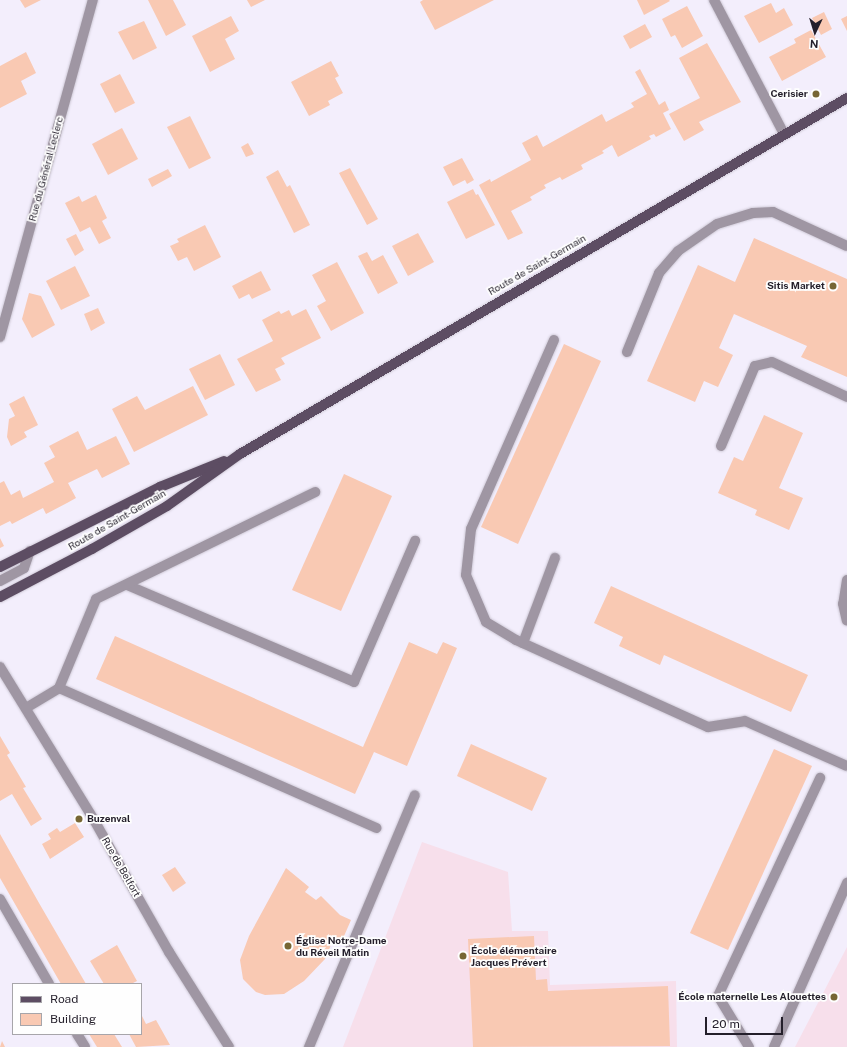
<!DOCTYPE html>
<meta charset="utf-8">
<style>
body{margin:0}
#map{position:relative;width:847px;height:1047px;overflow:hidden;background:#f3eefc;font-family:"Public Sans",sans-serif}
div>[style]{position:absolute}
.education>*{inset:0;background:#f7dfeb}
.building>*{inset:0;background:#f9c9b3}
.roads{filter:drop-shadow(0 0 1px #cec9d6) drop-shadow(0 0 1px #cec9d6)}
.minor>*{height:10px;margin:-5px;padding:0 5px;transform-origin:5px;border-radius:5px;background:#9f96a3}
.major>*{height:10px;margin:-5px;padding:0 5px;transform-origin:5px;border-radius:5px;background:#5d4d63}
.dots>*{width:11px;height:11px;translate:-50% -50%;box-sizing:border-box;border:2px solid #fefefe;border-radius:50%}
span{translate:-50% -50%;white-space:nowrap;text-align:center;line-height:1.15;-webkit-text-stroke:3.5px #fefefe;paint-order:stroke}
.poi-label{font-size:10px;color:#241f2b;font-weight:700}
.right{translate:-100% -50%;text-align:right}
.left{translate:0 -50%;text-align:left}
.street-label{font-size:10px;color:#241f2b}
.legend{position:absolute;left:12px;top:983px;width:130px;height:52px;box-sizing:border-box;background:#fefefe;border:1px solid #a7a5aa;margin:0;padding:5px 7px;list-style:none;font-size:12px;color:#241f2b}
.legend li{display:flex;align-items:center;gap:8px;height:20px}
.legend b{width:20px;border:1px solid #a7a5aa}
.north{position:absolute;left:795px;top:12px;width:40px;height:40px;-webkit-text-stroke:3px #fefefe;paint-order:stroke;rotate:184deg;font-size:11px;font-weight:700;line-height:16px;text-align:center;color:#241f2b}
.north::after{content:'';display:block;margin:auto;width:14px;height:18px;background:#241f2b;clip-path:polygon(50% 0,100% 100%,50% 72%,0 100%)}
.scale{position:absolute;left:705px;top:1017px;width:78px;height:18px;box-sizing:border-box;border:2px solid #241f2b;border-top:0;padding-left:5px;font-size:12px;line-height:14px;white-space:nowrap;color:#241f2b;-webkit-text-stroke:3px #fefefe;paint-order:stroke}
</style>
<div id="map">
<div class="education">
<div style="clip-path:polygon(422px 842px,508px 872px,512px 931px,548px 931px,550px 985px,676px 981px,677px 1047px,343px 1047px)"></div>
<div style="clip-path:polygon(847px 947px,847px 1047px,795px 1047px)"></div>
</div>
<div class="building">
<div style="clip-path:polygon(20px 0,41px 0,25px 8px)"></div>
<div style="clip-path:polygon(148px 0,173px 0,186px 25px,166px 36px)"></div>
<div style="clip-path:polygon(247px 0,265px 0,251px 7px)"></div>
<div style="clip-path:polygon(423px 0,494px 0,435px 30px,420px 2px)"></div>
<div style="clip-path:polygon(637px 0,669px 0,670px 1px,644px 15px)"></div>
<div style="clip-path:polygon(771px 3px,776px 13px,784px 8px,793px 25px,759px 43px,744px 16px)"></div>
<div style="clip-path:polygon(687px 6px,703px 36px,682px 48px,675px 35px,671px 37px,662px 19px)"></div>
<div style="clip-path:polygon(824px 12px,832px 29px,821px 35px,812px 18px)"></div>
<div style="clip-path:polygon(231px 16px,239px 31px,225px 39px,235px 59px,210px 72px,192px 36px)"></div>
<div style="clip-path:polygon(847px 16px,847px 31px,841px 19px)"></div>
<div style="clip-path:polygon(144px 21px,157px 48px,133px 60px,118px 32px)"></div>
<div style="clip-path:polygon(645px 24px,652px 37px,630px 49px,623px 36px)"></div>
<div style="clip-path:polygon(811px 30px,826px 57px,782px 81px,769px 57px,796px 43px,794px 39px)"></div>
<div style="clip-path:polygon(707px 43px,741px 102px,699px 122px,704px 130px,684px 141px,669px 114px,700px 98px,679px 58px)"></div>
<div style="clip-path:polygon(26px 52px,36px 73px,21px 81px,27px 94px,0 108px,0 66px)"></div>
<div style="clip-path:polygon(331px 61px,339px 76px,335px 78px,343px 93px,328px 101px,330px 105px,309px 116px,291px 82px)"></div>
<div style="clip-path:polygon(640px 69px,659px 105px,665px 101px,669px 110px,663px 113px,671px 129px,656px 137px,654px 134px,649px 136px,651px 139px,618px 157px,612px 145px,602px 151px,604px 153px,581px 165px,583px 169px,562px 180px,560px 177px,544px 185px,546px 188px,530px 197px,532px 200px,511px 211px,523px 233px,508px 240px,479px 185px,490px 179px,491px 182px,531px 160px,522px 143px,537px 135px,543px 147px,602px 114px,606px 122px,634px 107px,631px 103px,647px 94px,635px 72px)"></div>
<div style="clip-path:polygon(120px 74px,135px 103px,115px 113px,100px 84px)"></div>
<div style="clip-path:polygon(190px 116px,211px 158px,189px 169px,167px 127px)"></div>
<div style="clip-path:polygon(122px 128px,138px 159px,108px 175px,92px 144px)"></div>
<div style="clip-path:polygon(248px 143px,254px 154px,246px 157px,241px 147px)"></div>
<div style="clip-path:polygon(462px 158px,474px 180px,467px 184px,465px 180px,453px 186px,443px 167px)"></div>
<div style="clip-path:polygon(350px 168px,378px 219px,367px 225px,339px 173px)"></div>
<div style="clip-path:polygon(168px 169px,172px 176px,152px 187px,148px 179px)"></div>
<div style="clip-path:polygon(278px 170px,287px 187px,290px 185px,310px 225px,294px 233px,266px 177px)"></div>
<div style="clip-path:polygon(473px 189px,476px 195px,478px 194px,495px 225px,466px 239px,447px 202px)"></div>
<div style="clip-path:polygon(96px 195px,107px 218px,102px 221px,111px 238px,99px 244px,90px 227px,80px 232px,65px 203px,79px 196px,82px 202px)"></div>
<div style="clip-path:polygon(205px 225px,221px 257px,194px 271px,187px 257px,178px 261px,170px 246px,179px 242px,177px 239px)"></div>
<div style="clip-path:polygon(418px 233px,434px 262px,408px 276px,392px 246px)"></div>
<div style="clip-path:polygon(76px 234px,84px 250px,75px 256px,66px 239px)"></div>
<div style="clip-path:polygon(754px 238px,847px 279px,847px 377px,801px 357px,807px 346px,734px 314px,719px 348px,733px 355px,718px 387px,704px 381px,695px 402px,647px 381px,698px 265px,735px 282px)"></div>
<div style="clip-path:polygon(367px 252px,372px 261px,383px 255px,398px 283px,378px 294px,358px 256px)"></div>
<div style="clip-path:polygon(337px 262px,364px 313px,331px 331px,317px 306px,326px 301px,312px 275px)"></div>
<div style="clip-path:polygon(75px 266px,90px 296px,61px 310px,46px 281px)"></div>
<div style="clip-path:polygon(261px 271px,271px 290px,252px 299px,249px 294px,239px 299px,232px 286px)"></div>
<div style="clip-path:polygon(29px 293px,41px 296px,55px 325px,32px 338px,22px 319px)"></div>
<div style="clip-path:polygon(98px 308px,105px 323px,91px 331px,84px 314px)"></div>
<div style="clip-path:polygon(306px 309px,321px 338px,281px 358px,285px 364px,275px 369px,281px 380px,256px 392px,237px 359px,273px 341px,262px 320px,279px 311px,281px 314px,289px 310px,292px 316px)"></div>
<div style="clip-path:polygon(564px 344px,601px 361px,518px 544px,481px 527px)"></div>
<div style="clip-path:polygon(220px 354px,235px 385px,205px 400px,189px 369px)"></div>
<div style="clip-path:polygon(193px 386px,208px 415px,134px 452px,112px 409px,137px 396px,145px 410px)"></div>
<div style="clip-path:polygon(24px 396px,38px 425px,24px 432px,27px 437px,11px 446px,7px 437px,9px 419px,15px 416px,9px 404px)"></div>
<div style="clip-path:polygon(764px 415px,803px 433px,779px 488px,803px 498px,789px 530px,755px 515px,757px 510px,718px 493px,734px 457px,743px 461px)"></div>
<div style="clip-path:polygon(78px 431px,87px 450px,116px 436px,130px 464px,102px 478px,97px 469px,68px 483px,76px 498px,67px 503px,46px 514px,43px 508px,12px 524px,10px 521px,0 526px,0 483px,4px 481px,11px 495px,20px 490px,23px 498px,54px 482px,44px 463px,55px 457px,49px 446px)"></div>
<div style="clip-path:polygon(344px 474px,392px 496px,341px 611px,292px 590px)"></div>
<div style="clip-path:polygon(0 538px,4px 546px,0 548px)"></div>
<div style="clip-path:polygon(611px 586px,808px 675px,791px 712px,664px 655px,660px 665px,619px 646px,623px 637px,594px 623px)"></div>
<div style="clip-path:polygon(115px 636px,363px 747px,409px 642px,437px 654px,443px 642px,457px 648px,407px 766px,374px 752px,355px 794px,96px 679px)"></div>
<div style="clip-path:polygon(0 736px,10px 753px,7px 755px,26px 787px,23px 788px,42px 819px,31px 826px,12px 794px,0 801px)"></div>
<div style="clip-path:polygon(471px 744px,547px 778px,532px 811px,457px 776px)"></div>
<div style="clip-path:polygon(774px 749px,812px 766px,728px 950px,690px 933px)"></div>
<div style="clip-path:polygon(75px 823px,84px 837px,50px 859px,42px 844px,51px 839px,48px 834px,57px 828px,60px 832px)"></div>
<div style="clip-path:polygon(0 834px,39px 903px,86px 984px,61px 984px,0 878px)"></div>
<div style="clip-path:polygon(175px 867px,186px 883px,173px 892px,162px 875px)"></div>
<div style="clip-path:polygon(286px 868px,309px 887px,305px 892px,316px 900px,321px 896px,340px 915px,351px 920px,341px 943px,333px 940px,325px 959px,304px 981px,284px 994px,265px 995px,256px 992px,243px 979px,240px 960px,249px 936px)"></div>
<div style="clip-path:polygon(534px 936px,536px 980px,547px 979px,548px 991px,668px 986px,670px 1046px,473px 1047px,468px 939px)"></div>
<div style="clip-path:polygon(117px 945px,137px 981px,131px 984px,104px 984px,90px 961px)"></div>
<div style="clip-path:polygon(141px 1014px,146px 1024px,156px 1020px,170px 1045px,136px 1047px,129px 1034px,141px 1034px)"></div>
<div style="clip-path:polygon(89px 1034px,114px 1034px,122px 1047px,97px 1047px)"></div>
<div style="clip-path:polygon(2px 1041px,5px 1047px,0 1047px)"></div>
</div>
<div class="roads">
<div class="minor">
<div style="left:714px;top:0;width:151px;rotate:62.4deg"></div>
<div style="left:0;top:337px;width:350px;rotate:-74.6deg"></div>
<div style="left:554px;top:340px;width:206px;rotate:113.7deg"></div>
<div style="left:471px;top:529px;width:46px;rotate:96.2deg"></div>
<div style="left:466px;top:575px;width:51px;rotate:66.9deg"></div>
<div style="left:486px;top:622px;width:35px;rotate:31deg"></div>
<div style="left:516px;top:640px;width:211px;rotate:24.4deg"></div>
<div style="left:708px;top:727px;width:37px;rotate:-9deg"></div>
<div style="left:745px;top:721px;width:111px;rotate:23.8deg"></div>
<div style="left:627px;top:352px;width:85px;rotate:-67.9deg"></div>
<div style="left:659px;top:273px;width:29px;rotate:-49deg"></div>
<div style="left:678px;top:251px;width:47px;rotate:-34.7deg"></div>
<div style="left:717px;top:224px;width:38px;rotate:-17deg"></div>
<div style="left:753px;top:213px;width:20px;rotate:-3deg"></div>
<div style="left:773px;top:212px;width:81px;rotate:24.7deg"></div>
<div style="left:721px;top:446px;width:87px;rotate:-67deg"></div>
<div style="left:755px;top:366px;width:17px;rotate:-13deg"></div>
<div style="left:772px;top:362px;width:83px;rotate:25deg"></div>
<div style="left:847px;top:580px;width:24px;rotate:99deg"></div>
<div style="left:843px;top:604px;width:17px;rotate:77deg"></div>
<div style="left:0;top:581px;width:27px;rotate:-28deg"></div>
<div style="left:24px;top:568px;width:18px;rotate:-71deg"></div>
<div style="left:127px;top:585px;width:247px;rotate:23.1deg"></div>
<div style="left:354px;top:682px;width:154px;rotate:-66.6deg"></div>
<div style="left:523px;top:643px;width:91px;rotate:-69.4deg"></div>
<div style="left:0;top:667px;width:180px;rotate:58.4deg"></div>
<div style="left:94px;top:820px;width:152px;rotate:60.4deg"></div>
<div style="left:169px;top:952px;width:112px;rotate:57.7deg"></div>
<div style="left:59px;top:688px;width:347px;rotate:23.8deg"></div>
<div style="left:26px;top:708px;width:39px;rotate:-31deg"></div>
<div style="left:59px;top:688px;width:96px;rotate:-67.4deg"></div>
<div style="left:96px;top:599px;width:244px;rotate:-26deg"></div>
<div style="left:0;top:899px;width:98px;rotate:60deg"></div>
<div style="left:77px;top:1034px;width:15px;rotate:58deg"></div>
<div style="left:309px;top:1047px;width:273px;rotate:-67.2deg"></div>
<div style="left:749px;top:1047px;width:60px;rotate:-121.3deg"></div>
<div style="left:718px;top:996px;width:241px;rotate:-64.9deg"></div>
<div style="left:774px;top:1047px;width:180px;rotate:-66deg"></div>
</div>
<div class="major">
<div style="left:0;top:567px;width:179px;rotate:-26.6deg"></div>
<div style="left:160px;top:487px;width:69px;rotate:-22.1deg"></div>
<div style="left:0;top:597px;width:104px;rotate:-27.6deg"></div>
<div style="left:92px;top:549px;width:86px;rotate:-29.8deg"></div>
<div style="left:167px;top:506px;width:90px;rotate:-35.5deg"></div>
<div style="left:240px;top:454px;width:704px;rotate:-30.39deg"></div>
</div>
</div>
<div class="dots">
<div style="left:816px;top:94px;background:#776634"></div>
<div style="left:833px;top:286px;background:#776634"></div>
<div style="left:79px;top:819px;background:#776634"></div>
<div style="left:288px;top:946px;background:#776634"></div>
<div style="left:463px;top:956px;background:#776634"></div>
<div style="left:834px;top:997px;background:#776634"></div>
</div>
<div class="poi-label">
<span class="right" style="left:808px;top:94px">Cerisier</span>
<span class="right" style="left:825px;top:286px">Sitis Market</span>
<span class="left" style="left:87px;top:819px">Buzenval</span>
<span class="left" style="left:296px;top:946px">Église Notre-Dame<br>du Réveil Matin</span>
<span class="left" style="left:471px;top:956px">École élémentaire<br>Jacques Prévert</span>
<span class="right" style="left:826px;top:997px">École maternelle Les Alouettes</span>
</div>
<div class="street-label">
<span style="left:46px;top:169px;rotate:-75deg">Rue du Général Leclerc</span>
<span style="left:537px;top:265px;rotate:-30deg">Route de Saint-Germain</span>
<span style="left:117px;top:520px;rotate:-30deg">Route de Saint-Germain</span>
<span style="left:121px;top:867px;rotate:60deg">Rue de Belfort</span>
</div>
<ul class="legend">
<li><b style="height:5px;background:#5d4d63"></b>Road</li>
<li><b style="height:11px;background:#f9c9b3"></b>Building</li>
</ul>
<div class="north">N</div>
<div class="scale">20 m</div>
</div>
